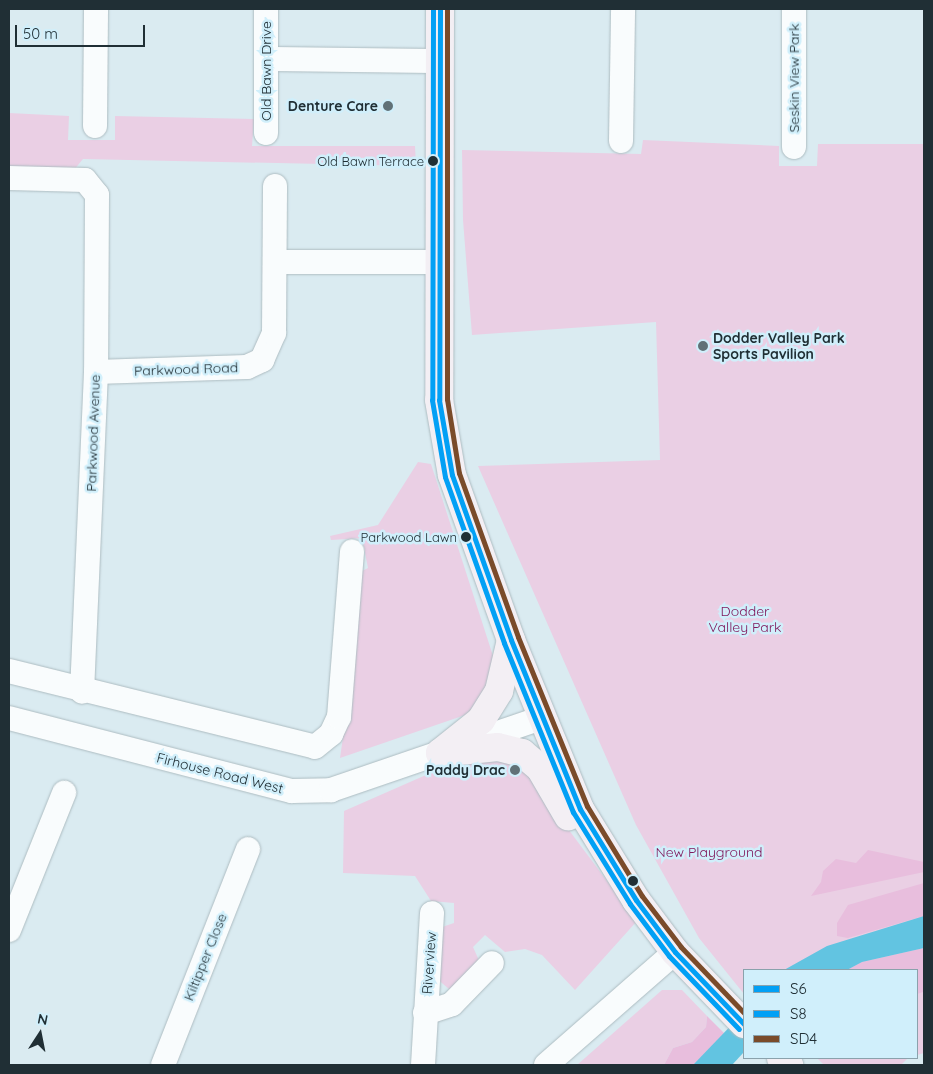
<!DOCTYPE html>
<style>
body{margin:0}
#map{position:relative;width:933px;height:1074px;overflow:hidden;background:#daebf1;font-family:Quicksand,sans-serif}
div>[style]{position:absolute}
.green>*{inset:0;background:#eacfe4}
.forest>*{inset:0;background:#e8bedd}
.water>*{inset:0;background:#62c4e1}
.roads{filter:drop-shadow(0 0 1px #adbcc1) drop-shadow(0 0 1px #adbcc1)}
.minor>*{height:24px;margin:-12px;padding:0 12px;transform-origin:12px;border-radius:12px;background:#f9fcfd}
.major>*{height:28px;margin:-14px;padding:0 14px;transform-origin:14px;border-radius:14px;background:#f3eff4}
.bus-1>*{height:5px;margin:-2.5px;padding:0 2.5px;transform-origin:2.5px;border-radius:2.5px;background:#02a0f5}
.bus-2>*{height:5px;margin:-2.5px;padding:0 2.5px;transform-origin:2.5px;border-radius:2.5px;background:#02a0f5}
.bus-3>*{height:5px;margin:-2.5px;padding:0 2.5px;transform-origin:2.5px;border-radius:2.5px;background:#7a4b2a}
.dots>*{width:14px;height:14px;translate:-50% -50%;box-sizing:border-box;border:2px solid #d0effb;border-radius:50%}
span{translate:-50% -50%;white-space:nowrap;text-align:center;line-height:1.15;-webkit-text-stroke:5px #d0effb;paint-order:stroke}
.bus-label{font-size:13px;color:#202f35}
.right{translate:-100% -50%;text-align:right}
.street-label{font-size:14px;color:#202f35}
.poi-label{font-size:14px;color:#202f35;font-weight:700}
.left{translate:0 -50%;text-align:left}
.park-label{font-size:14px;color:#801a5d}
.frame{position:absolute;inset:0;border:10px solid #202f35;pointer-events:none}
.legend{position:absolute;left:743px;top:969px;width:175px;height:90px;box-sizing:border-box;background:#d0effb;border:1px solid #8aa2ac;margin:0;padding:6px 9px;list-style:none;font-size:15px;color:#202f35}
.legend li{display:flex;align-items:center;gap:10px;height:25px}
.legend b{width:25px;border:1px solid #8aa2ac}
.north{position:absolute;left:15px;top:1009px;width:50px;height:50px;-webkit-text-stroke:4px #d0effb;paint-order:stroke;rotate:11deg;font-size:14px;font-weight:700;line-height:20px;text-align:center;color:#202f35}
.north::after{content:'';display:block;margin:auto;width:18px;height:22px;background:#202f35;clip-path:polygon(50% 0,100% 100%,50% 72%,0 100%)}
.scale{position:absolute;left:15px;top:25px;width:130px;height:22px;box-sizing:border-box;border:2px solid #202f35;border-top:0;padding-left:6px;font-size:15px;line-height:18px;white-space:nowrap;color:#202f35;-webkit-text-stroke:4px #d0effb;paint-order:stroke}
</style>
<div id="map">
<div class="green">
<div style="clip-path:polygon(9px 113px,69px 116px,68px 140px,115px 140px,115px 116px,254px 119px,252px 146px,415px 146px,416px 166px,83px 159px,73px 171px,9px 168px)"></div>
<div style="clip-path:polygon(643px 140px,779px 146px,779px 166px,817px 166px,818px 144px,924px 144px,924px 1053px,917px 1055px,917px 970px,744px 970px,744px 994px,699px 938px,636px 825px,478px 466px,660px 460px,656px 322px,472px 335px,463px 220px,462px 150px,641px 154px)"></div>
<div style="clip-path:polygon(418px 462px,431px 464px,494px 659px,492px 689px,471px 713px,340px 758px,356px 648px,358px 573px,368px 568px,362px 538px,331px 540px,330px 536px,378px 525px)"></div>
<div style="clip-path:polygon(515px 758px,637px 921px,575px 990px,542px 955px,525px 949px,505px 952px,485px 935px,473px 947px,481px 965px,465px 984px,449px 989px,436px 978px,442px 927px,454px 923px,454px 903px,431px 901px,415px 876px,343px 873px,344px 811px,451px 764px)"></div>
<div style="clip-path:polygon(662px 990px,682px 990px,707px 1016px,706px 1027px,692px 1042px,673px 1048px,664px 1065px,577px 1065px)"></div>
<div style="clip-path:polygon(817px 1058px,908px 1058px,901px 1065px,824px 1065px)"></div>
</div>
<div class="forest">
<div style="clip-path:polygon(868px 850px,924px 862px,924px 872px,811px 896px,821px 882px,823px 871px,836px 859px,856px 863px)"></div>
<div style="clip-path:polygon(924px 883px,924px 916px,848px 938px,837px 936px,837px 923px,848px 905px)"></div>
<div style="clip-path:polygon(924px 948px,923px 992px,917px 994px,917px 970px,847px 970px,862px 962px)"></div>
<div style="clip-path:polygon(707px 1016px,726px 1035px,693px 1065px,664px 1065px,673px 1048px,692px 1042px,706px 1027px)"></div>
</div>
<div class="water">
<div style="clip-path:polygon(924px 916px,924px 948px,862px 962px,847px 970px,784px 970px,827px 946px)"></div>
<div style="clip-path:polygon(744px 1012px,744px 1052px,732px 1065px,693px 1065px)"></div>
</div>
<div class="roads">
<div class="minor">
<div style="left:794px;top:9px;width:138px;rotate:90deg"></div>
<div style="left:266px;top:59px;width:174px;rotate:0.7deg"></div>
<div style="left:95px;top:126px;width:117px;rotate:-89.5deg"></div>
<div style="left:266px;top:133px;width:124px;rotate:-90deg"></div>
<div style="left:621px;top:141px;width:132px;rotate:-89.1deg"></div>
<div style="left:9px;top:178px;width:76px;rotate:1.5deg"></div>
<div style="left:85px;top:180px;width:19px;rotate:51deg"></div>
<div style="left:97px;top:195px;width:177px;rotate:90.3deg"></div>
<div style="left:96px;top:372px;width:320px;rotate:92.5deg"></div>
<div style="left:276px;top:262px;width:162px"></div>
<div style="left:96px;top:372px;width:151px;rotate:-1.9deg"></div>
<div style="left:247px;top:367px;width:17px;rotate:-25deg"></div>
<div style="left:262px;top:360px;width:30px;rotate:-66deg"></div>
<div style="left:274px;top:333px;width:147px;rotate:-89.6deg"></div>
<div style="left:9px;top:671px;width:315px;rotate:13.9deg"></div>
<div style="left:315px;top:747px;width:21px;rotate:-39deg"></div>
<div style="left:331px;top:734px;width:19px;rotate:-65deg"></div>
<div style="left:339px;top:717px;width:166px;rotate:-85.5deg"></div>
<div style="left:9px;top:718px;width:292px;rotate:14.5deg"></div>
<div style="left:292px;top:791px;width:39px;rotate:-1deg"></div>
<div style="left:331px;top:790px;width:225px;rotate:-18.9deg"></div>
<div style="left:9px;top:930px;width:148px;rotate:-68.1deg"></div>
<div style="left:425px;top:1013px;width:28px;rotate:-18deg"></div>
<div style="left:452px;top:1004px;width:57px;rotate:-45.7deg"></div>
<div style="left:163px;top:1065px;width:232px;rotate:-68.5deg"></div>
<div style="left:423px;top:1065px;width:152px;rotate:-86.6deg"></div>
<div style="left:546px;top:1065px;width:171px;rotate:-41.2deg"></div>
</div>
<div class="major">
<div style="left:440px;top:9px;width:391px;rotate:90.1deg"></div>
<div style="left:439px;top:400px;width:76px;rotate:80.2deg"></div>
<div style="left:452px;top:475px;width:175px;rotate:70.3deg"></div>
<div style="left:511px;top:640px;width:183px;rotate:67.8deg"></div>
<div style="left:580px;top:809px;width:107px;rotate:58.4deg"></div>
<div style="left:636px;top:900px;width:65px;rotate:53.1deg"></div>
<div style="left:675px;top:952px;width:100px;rotate:46.2deg"></div>
<div style="left:440px;top:753px;width:58px;rotate:-5.9deg"></div>
<div style="left:498px;top:747px;width:25px;rotate:14deg"></div>
<div style="left:522px;top:753px;width:23px;rotate:40deg"></div>
<div style="left:540px;top:768px;width:56px;rotate:59.7deg"></div>
<div style="left:440px;top:753px;width:53px;rotate:-38.8deg"></div>
<div style="left:481px;top:720px;width:34px;rotate:-58deg"></div>
<div style="left:499px;top:691px;width:52px;rotate:-76.8deg"></div>
<div style="left:781px;top:1058px;width:11px;rotate:41deg"></div>
</div>
</div>
<div class="bus-1">
<div style="left:440px;top:9px;width:391px;rotate:90.1deg"></div>
<div style="left:439px;top:400px;width:76px;rotate:80.2deg"></div>
<div style="left:452px;top:475px;width:175px;rotate:70.3deg"></div>
<div style="left:511px;top:640px;width:183px;rotate:67.8deg"></div>
<div style="left:580px;top:809px;width:107px;rotate:58.4deg"></div>
<div style="left:636px;top:900px;width:65px;rotate:53.1deg"></div>
<div style="left:675px;top:952px;width:100px;rotate:46.2deg"></div>
</div>
<div class="bus-2">
<div style="left:433px;top:9px;width:391px;rotate:90.1deg"></div>
<div style="left:432px;top:400px;width:78px;rotate:80.4deg"></div>
<div style="left:445px;top:477px;width:176px;rotate:70.4deg"></div>
<div style="left:504px;top:643px;width:183px;rotate:67.8deg"></div>
<div style="left:573px;top:812px;width:108px;rotate:58.2deg"></div>
<div style="left:630px;top:904px;width:65px;rotate:53.1deg"></div>
<div style="left:669px;top:956px;width:101px;rotate:46.2deg"></div>
</div>
<div class="bus-3">
<div style="left:447px;top:9px;width:390px;rotate:90deg"></div>
<div style="left:447px;top:399px;width:75px;rotate:80.8deg"></div>
<div style="left:459px;top:473px;width:174px;rotate:70.2deg"></div>
<div style="left:518px;top:637px;width:183px;rotate:67.8deg"></div>
<div style="left:587px;top:806px;width:105px;rotate:58.6deg"></div>
<div style="left:642px;top:896px;width:64px;rotate:52.6deg"></div>
<div style="left:681px;top:947px;width:91px;rotate:46.3deg"></div>
</div>
<div class="dots">
<div style="left:388px;top:106px;background:#617177"></div>
<div style="left:433px;top:161px;background:#202f35"></div>
<div style="left:703px;top:346px;background:#617177"></div>
<div style="left:466px;top:537px;background:#202f35"></div>
<div style="left:515px;top:770px;background:#617177"></div>
<div style="left:633px;top:881px;background:#202f35"></div>
</div>
<div class="bus-label">
<span class="right" style="left:424px;top:161px">Old Bawn Terrace</span>
<span class="right" style="left:457px;top:537px">Parkwood Lawn</span>
</div>
<div class="street-label">
<span style="left:266px;top:71px;rotate:-90deg">Old Bawn Drive</span>
<span style="left:794px;top:78px;rotate:-90deg">Seskin View Park</span>
<span style="left:186px;top:369px;rotate:-2deg">Parkwood Road</span>
<span style="left:93px;top:433px;rotate:-88deg">Parkwood Avenue</span>
<span style="left:220px;top:773px;rotate:14deg">Firhouse Road West</span>
<span style="left:205px;top:957px;rotate:-68deg">Kiltipper Close</span>
<span style="left:429px;top:963px;rotate:-86deg">Riverview</span>
</div>
<div class="poi-label">
<span class="right" style="left:378px;top:106px">Denture Care</span>
<span class="left" style="left:713px;top:346px">Dodder Valley Park<br>Sports Pavilion</span>
<span class="right" style="left:505px;top:770px">Paddy Drac</span>
</div>
<div class="park-label">
<span style="left:745px;top:619px">Dodder<br>Valley Park</span>
<span style="left:709px;top:852px">New Playground</span>
</div>
<div class="frame"></div>
<ul class="legend">
<li><b style="height:6px;background:#02a0f5"></b>S6</li>
<li><b style="height:6px;background:#02a0f5"></b>S8</li>
<li><b style="height:6px;background:#7a4b2a"></b>SD4</li>
</ul>
<div class="north">N</div>
<div class="scale">50 m</div>
</div>
